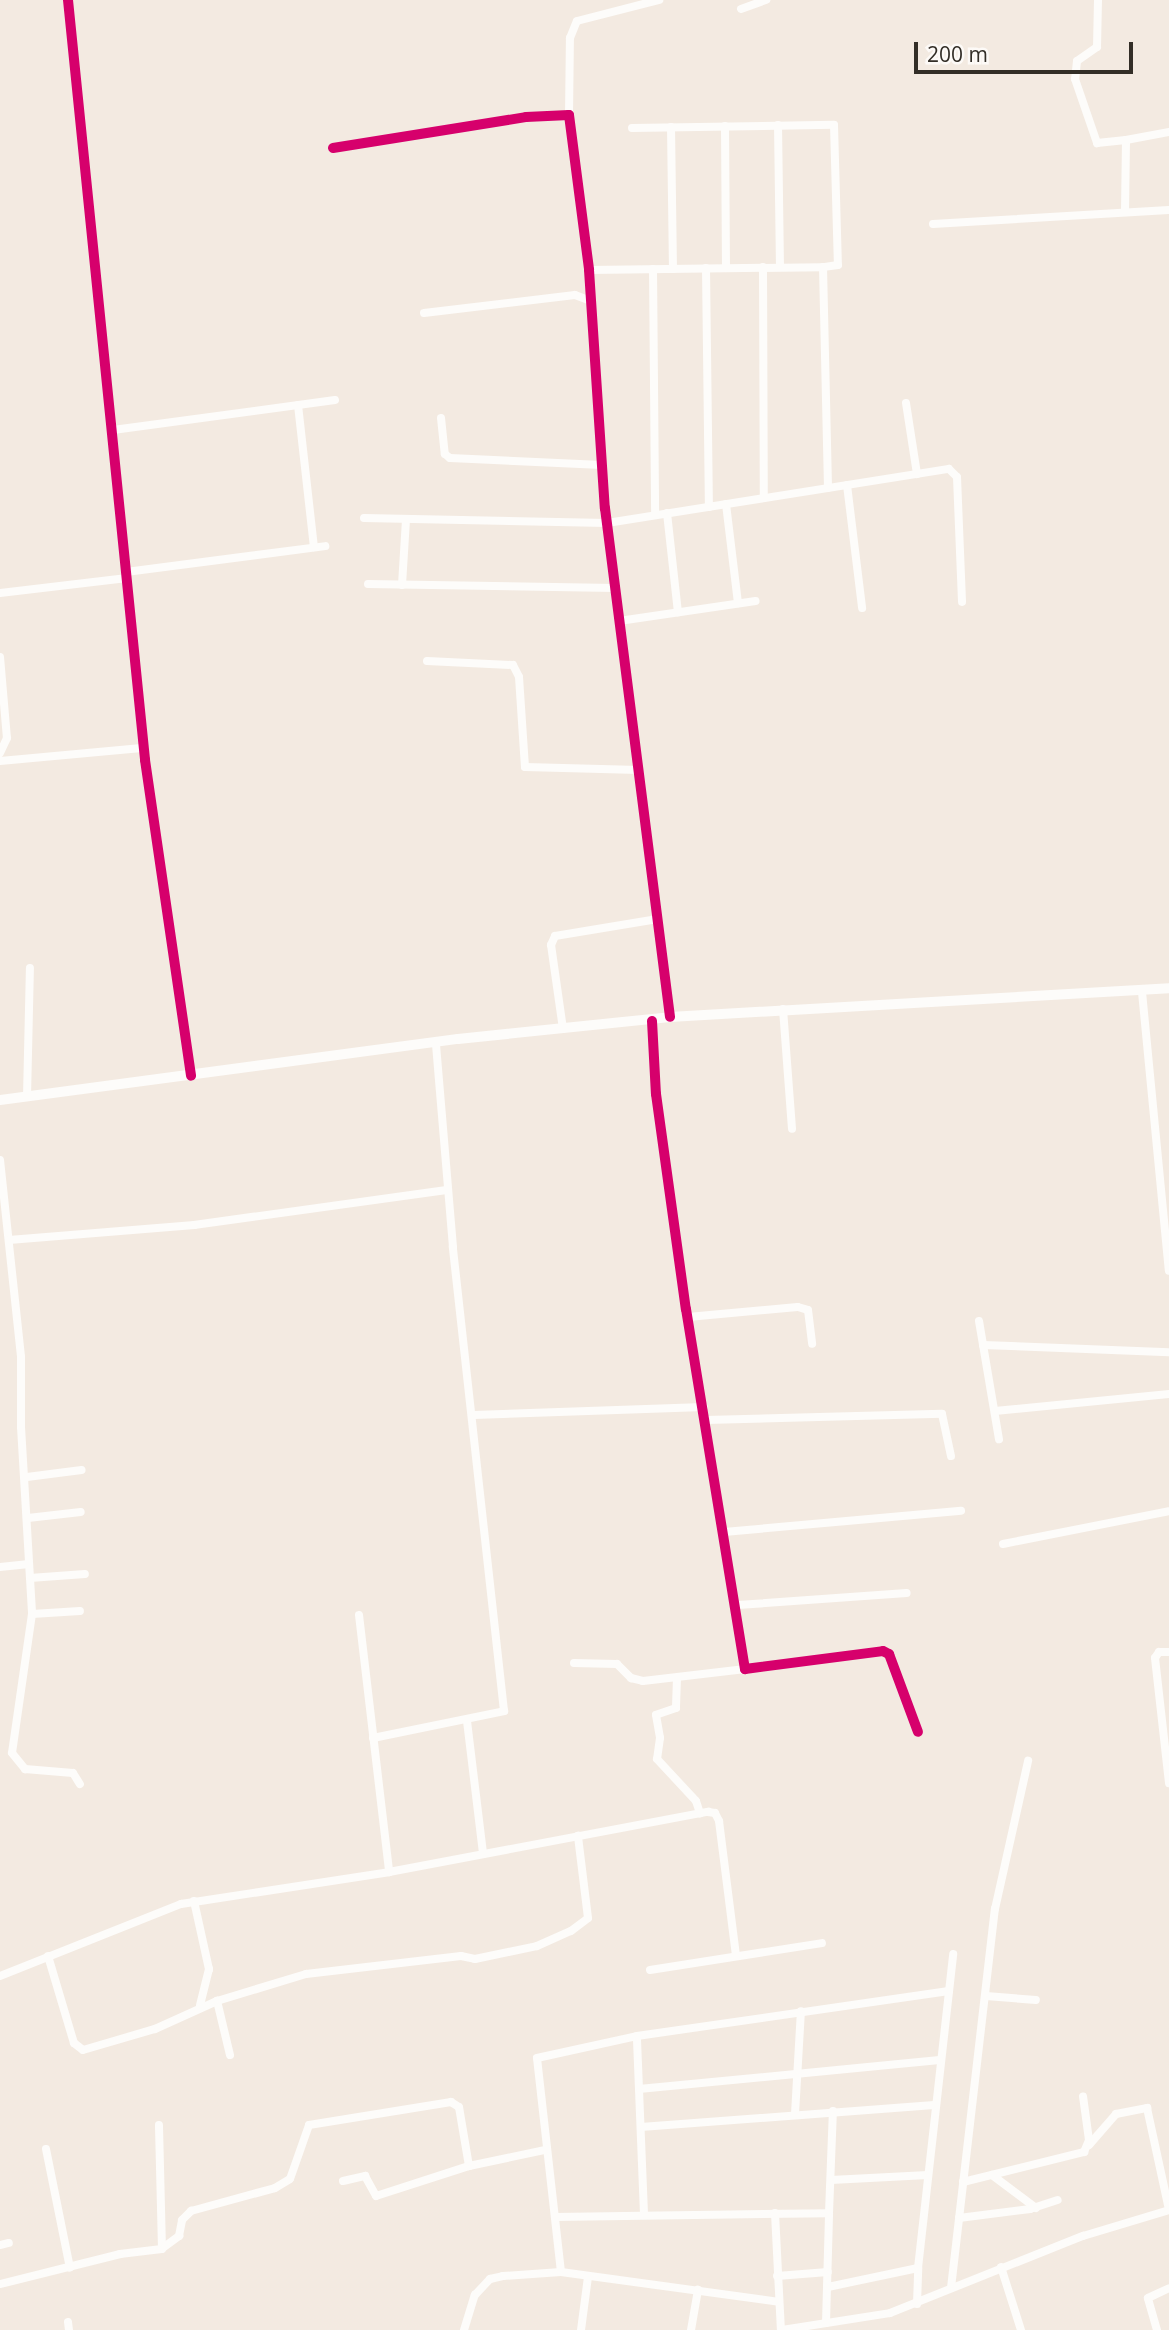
<!DOCTYPE html>
<style>
body{margin:0}
#map{position:relative;width:1169px;height:2330px;overflow:hidden;background:#f3eae1;font-family:"Open Sans",sans-serif}
div>[style]{position:absolute}
.street>*{height:8px;margin:-4px;padding:0 4px;transform-origin:4px;border-radius:4px;background:#fdfcfa}
.secondary>*{height:10px;margin:-5px;padding:0 5px;transform-origin:5px;border-radius:5px;background:#fdfcfa}
.cycleway>*{height:10px;margin:-5px;padding:0 5px;transform-origin:5px;border-radius:5px;background:#d6006c}
span{translate:-50% -50%;white-space:nowrap;text-align:center;line-height:1.15;-webkit-text-stroke:7px #fdfaf7;paint-order:stroke}
.scale{position:absolute;left:914px;top:42px;width:219px;height:32px;box-sizing:border-box;border:4px solid #332e27;border-top:0;padding-left:9px;font-size:21px;line-height:24px;white-space:nowrap;color:#332e27;-webkit-text-stroke:5px #fdfaf7;paint-order:stroke}
</style>
<div id="map">
<div class="street">
<div style="left:68px;top:0;width:764px;rotate:84.21deg"></div>
<div style="left:145px;top:760px;width:319px;rotate:81.7deg"></div>
<div style="left:1098px;top:0;width:47px;rotate:91.2deg"></div>
<div style="left:1097px;top:47px;width:24px;rotate:145deg"></div>
<div style="left:1077px;top:61px;width:18px;rotate:96deg"></div>
<div style="left:1075px;top:79px;width:68px;rotate:71deg"></div>
<div style="left:1097px;top:143px;width:29px;rotate:-6deg"></div>
<div style="left:741px;top:9px;width:27px;rotate:-20deg"></div>
<div style="left:569px;top:115px;width:77px;rotate:-89.3deg"></div>
<div style="left:570px;top:38px;width:18px;rotate:-68deg"></div>
<div style="left:577px;top:21px;width:85px;rotate:-14.4deg"></div>
<div style="left:778px;top:125px;width:142px;rotate:89.2deg"></div>
<div style="left:725px;top:126px;width:142px;rotate:89.6deg"></div>
<div style="left:671px;top:127px;width:142px;rotate:89.2deg"></div>
<div style="left:632px;top:128px;width:202px;rotate:-0.9deg"></div>
<div style="left:834px;top:125px;width:140px;rotate:88.4deg"></div>
<div style="left:838px;top:265px;width:15px;rotate:172deg"></div>
<div style="left:333px;top:148px;width:195px;rotate:-9.1deg"></div>
<div style="left:526px;top:117px;width:43px;rotate:-2.7deg"></div>
<div style="left:569px;top:115px;width:156px;rotate:82.6deg"></div>
<div style="left:589px;top:270px;width:239px;rotate:86.2deg"></div>
<div style="left:605px;top:508px;width:513px;rotate:82.72deg"></div>
<div style="left:1125px;top:212px;width:72px;rotate:-89.2deg"></div>
<div style="left:1126px;top:140px;width:44px;rotate:-10.5deg"></div>
<div style="left:933px;top:224px;width:236px;rotate:-3.4deg"></div>
<div style="left:763px;top:267px;width:231px;rotate:89.8deg"></div>
<div style="left:706px;top:268px;width:239px;rotate:89.3deg"></div>
<div style="left:653px;top:269px;width:246px;rotate:89.5deg"></div>
<div style="left:589px;top:270px;width:234px;rotate:-0.7deg"></div>
<div style="left:823px;top:267px;width:221px;rotate:88.7deg"></div>
<div style="left:424px;top:313px;width:152px;rotate:-6.8deg"></div>
<div style="left:575px;top:295px;width:17px;rotate:21deg"></div>
<div style="left:906px;top:403px;width:72px;rotate:81.2deg"></div>
<div style="left:298px;top:405px;width:143px;rotate:83.6deg"></div>
<div style="left:441px;top:418px;width:36px;rotate:84deg"></div>
<div style="left:445px;top:454px;width:6px;rotate:39deg"></div>
<div style="left:450px;top:458px;width:152px;rotate:2.6deg"></div>
<div style="left:113px;top:430px;width:224px;rotate:-7.7deg"></div>
<div style="left:847px;top:485px;width:124px;rotate:83deg"></div>
<div style="left:726px;top:504px;width:100px;rotate:83.1deg"></div>
<div style="left:667px;top:513px;width:100px;rotate:83.7deg"></div>
<div style="left:364px;top:518px;width:243px;rotate:1.2deg"></div>
<div style="left:607px;top:523px;width:346px;rotate:-9deg"></div>
<div style="left:949px;top:469px;width:11px;rotate:45deg"></div>
<div style="left:957px;top:477px;width:125px;rotate:87.7deg"></div>
<div style="left:126px;top:572px;width:201px;rotate:-7.4deg"></div>
<div style="left:368px;top:584px;width:247px;rotate:0.9deg"></div>
<div style="left:402px;top:585px;width:66px;rotate:-86.5deg"></div>
<div style="left:0;top:593px;width:128px;rotate:-6.7deg"></div>
<div style="left:619px;top:621px;width:138px;rotate:-8.3deg"></div>
<div style="left:0;top:657px;width:81px;rotate:85.1deg"></div>
<div style="left:7px;top:738px;width:17px;rotate:115deg"></div>
<div style="left:427px;top:661px;width:86px;rotate:2.7deg"></div>
<div style="left:513px;top:665px;width:13px;rotate:63deg"></div>
<div style="left:519px;top:677px;width:90px;rotate:86.2deg"></div>
<div style="left:525px;top:767px;width:114px;rotate:1.5deg"></div>
<div style="left:0;top:761px;width:145px;rotate:-5.2deg"></div>
<div style="left:1142px;top:992px;width:280px;rotate:84.5deg"></div>
<div style="left:783px;top:1009px;width:120px;rotate:85.7deg"></div>
<div style="left:652px;top:1021px;width:73px;rotate:86.9deg"></div>
<div style="left:656px;top:1094px;width:217px;rotate:82.1deg"></div>
<div style="left:686px;top:1309px;width:365px;rotate:80.7deg"></div>
<div style="left:745px;top:1669px;width:139px;rotate:-7.4deg"></div>
<div style="left:883px;top:1651px;width:7px;rotate:27deg"></div>
<div style="left:889px;top:1654px;width:83px;rotate:69.6deg"></div>
<div style="left:563px;top:1029px;width:85px;rotate:-98.1deg"></div>
<div style="left:551px;top:945px;width:10px;rotate:-66deg"></div>
<div style="left:555px;top:936px;width:104px;rotate:-9.4deg"></div>
<div style="left:27px;top:1097px;width:129px;rotate:-88.7deg"></div>
<div style="left:0;top:1160px;width:198px;rotate:83.9deg"></div>
<div style="left:21px;top:1357px;width:70px;rotate:90deg"></div>
<div style="left:21px;top:1427px;width:187px;rotate:86.6deg"></div>
<div style="left:32px;top:1614px;width:140px;rotate:98.2deg"></div>
<div style="left:12px;top:1753px;width:21px;rotate:51deg"></div>
<div style="left:25px;top:1769px;width:48px;rotate:4.8deg"></div>
<div style="left:73px;top:1773px;width:13px;rotate:58deg"></div>
<div style="left:9px;top:1240px;width:186px;rotate:-4.6deg"></div>
<div style="left:194px;top:1225px;width:255px;rotate:-7.9deg"></div>
<div style="left:688px;top:1317px;width:110px;rotate:-5.2deg"></div>
<div style="left:798px;top:1307px;width:10px;rotate:17deg"></div>
<div style="left:808px;top:1310px;width:34px;rotate:83deg"></div>
<div style="left:979px;top:1321px;width:120px;rotate:80.4deg"></div>
<div style="left:983px;top:1345px;width:186px;rotate:2.2deg"></div>
<div style="left:995px;top:1411px;width:175px;rotate:-5.6deg"></div>
<div style="left:474px;top:1415px;width:230px;rotate:-2deg"></div>
<div style="left:706px;top:1420px;width:236px;rotate:-1.5deg"></div>
<div style="left:942px;top:1414px;width:43px;rotate:77.9deg"></div>
<div style="left:27px;top:1477px;width:55px;rotate:-7.3deg"></div>
<div style="left:28px;top:1518px;width:53px;rotate:-6.5deg"></div>
<div style="left:724px;top:1532px;width:238px;rotate:-5.1deg"></div>
<div style="left:1003px;top:1544px;width:169px;rotate:-11.2deg"></div>
<div style="left:0;top:1567px;width:29px;rotate:-6deg"></div>
<div style="left:30px;top:1578px;width:55px;rotate:-4.2deg"></div>
<div style="left:738px;top:1605px;width:169px;rotate:-4.1deg"></div>
<div style="left:32px;top:1614px;width:48px;rotate:-3.6deg"></div>
<div style="left:359px;top:1615px;width:259px;rotate:83.3deg"></div>
<div style="left:1169px;top:1652px;width:10px;rotate:180deg"></div>
<div style="left:1159px;top:1652px;width:7px;rotate:124deg"></div>
<div style="left:1155px;top:1658px;width:126px;rotate:83.6deg"></div>
<div style="left:574px;top:1663px;width:43px;rotate:1.3deg"></div>
<div style="left:617px;top:1664px;width:20px;rotate:45deg"></div>
<div style="left:631px;top:1678px;width:12px;rotate:14deg"></div>
<div style="left:643px;top:1681px;width:103px;rotate:-6.7deg"></div>
<div style="left:677px;top:1678px;width:30px;rotate:92deg"></div>
<div style="left:676px;top:1708px;width:21px;rotate:161deg"></div>
<div style="left:656px;top:1715px;width:23px;rotate:80deg"></div>
<div style="left:660px;top:1738px;width:21px;rotate:98deg"></div>
<div style="left:657px;top:1759px;width:57px;rotate:47.1deg"></div>
<div style="left:696px;top:1801px;width:13px;rotate:72deg"></div>
<div style="left:467px;top:1721px;width:134px;rotate:83.1deg"></div>
<div style="left:373px;top:1738px;width:134px;rotate:-11.6deg"></div>
<div style="left:504px;top:1711px;width:467px;rotate:-96.3deg"></div>
<div style="left:453px;top:1247px;width:205px;rotate:-94.8deg"></div>
<div style="left:194px;top:1901px;width:70px;rotate:77.6deg"></div>
<div style="left:209px;top:1969px;width:37px;rotate:104deg"></div>
<div style="left:48px;top:1956px;width:91px;rotate:73.4deg"></div>
<div style="left:74px;top:2043px;width:11px;rotate:38deg"></div>
<div style="left:83px;top:2050px;width:75px;rotate:-16.3deg"></div>
<div style="left:155px;top:2029px;width:68px;rotate:-24.3deg"></div>
<div style="left:650px;top:1970px;width:174px;rotate:-8.9deg"></div>
<div style="left:0;top:1976px;width:195px;rotate:-21.7deg"></div>
<div style="left:181px;top:1904px;width:210px;rotate:-8.7deg"></div>
<div style="left:389px;top:1872px;width:325px;rotate:-10.7deg"></div>
<div style="left:708px;top:1812px;width:7px;rotate:8deg"></div>
<div style="left:715px;top:1813px;width:9px;rotate:63deg"></div>
<div style="left:719px;top:1821px;width:135px;rotate:82.8deg"></div>
<div style="left:986px;top:1996px;width:50px;rotate:4.6deg"></div>
<div style="left:230px;top:2055px;width:56px;rotate:-103.5deg"></div>
<div style="left:217px;top:2001px;width:93px;rotate:-16.9deg"></div>
<div style="left:306px;top:1974px;width:156px;rotate:-6.6deg"></div>
<div style="left:461px;top:1956px;width:14px;rotate:12deg"></div>
<div style="left:475px;top:1959px;width:63px;rotate:-11.8deg"></div>
<div style="left:537px;top:1946px;width:37px;rotate:-24deg"></div>
<div style="left:571px;top:1931px;width:21px;rotate:-37deg"></div>
<div style="left:588px;top:1918px;width:83px;rotate:-97deg"></div>
<div style="left:639px;top:2089px;width:302px;rotate:-5.5deg"></div>
<div style="left:795px;top:2114px;width:103px;rotate:-86.7deg"></div>
<div style="left:641px;top:2127px;width:294px;rotate:-4.3deg"></div>
<div style="left:1089px;top:2145px;width:41px;rotate:-48.9deg"></div>
<div style="left:1116px;top:2114px;width:32px;rotate:-11deg"></div>
<div style="left:1147px;top:2108px;width:104px;rotate:77.8deg"></div>
<div style="left:46px;top:2149px;width:121px;rotate:78.6deg"></div>
<div style="left:992px;top:2175px;width:55px;rotate:36.9deg"></div>
<div style="left:831px;top:2180px;width:97px;rotate:-3deg"></div>
<div style="left:343px;top:2181px;width:23px;rotate:-13deg"></div>
<div style="left:365px;top:2176px;width:23px;rotate:61deg"></div>
<div style="left:376px;top:2196px;width:98px;rotate:-17.9deg"></div>
<div style="left:963px;top:2182px;width:125px;rotate:-13.9deg"></div>
<div style="left:1084px;top:2152px;width:13px;rotate:-67deg"></div>
<div style="left:1089px;top:2140px;width:44px;rotate:-97.8deg"></div>
<div style="left:775px;top:2213px;width:117px;rotate:87.1deg"></div>
<div style="left:644px;top:2214px;width:178px;rotate:-92.3deg"></div>
<div style="left:637px;top:2036px;width:315px;rotate:-8.2deg"></div>
<div style="left:555px;top:2217px;width:274px;rotate:-0.8deg"></div>
<div style="left:829px;top:2213px;width:102px;rotate:-87.8deg"></div>
<div style="left:959px;top:2218px;width:72px;rotate:-7.2deg"></div>
<div style="left:1030px;top:2209px;width:29px;rotate:-18deg"></div>
<div style="left:0;top:2245px;width:9px;rotate:-13deg"></div>
<div style="left:164px;top:2247px;width:19px;rotate:-36deg"></div>
<div style="left:179px;top:2236px;width:16px;rotate:-79deg"></div>
<div style="left:182px;top:2220px;width:13px;rotate:-45deg"></div>
<div style="left:191px;top:2211px;width:87px;rotate:-15.3deg"></div>
<div style="left:275px;top:2188px;width:17px;rotate:-31deg"></div>
<div style="left:290px;top:2179px;width:57px;rotate:-70.6deg"></div>
<div style="left:309px;top:2125px;width:144px;rotate:-9.2deg"></div>
<div style="left:451px;top:2102px;width:9px;rotate:32deg"></div>
<div style="left:459px;top:2107px;width:60px;rotate:80.4deg"></div>
<div style="left:469px;top:2166px;width:78px;rotate:-11.9deg"></div>
<div style="left:1001px;top:2267px;width:66px;rotate:72.4deg"></div>
<div style="left:561px;top:2272px;width:215px;rotate:-96.4deg"></div>
<div style="left:537px;top:2058px;width:102px;rotate:-12.4deg"></div>
<div style="left:777px;top:2276px;width:51px;rotate:-4.5deg"></div>
<div style="left:0;top:2284px;width:124px;rotate:-14deg"></div>
<div style="left:120px;top:2254px;width:42px;rotate:-6.8deg"></div>
<div style="left:162px;top:2249px;width:124px;rotate:-91.4deg"></div>
<div style="left:828px;top:2287px;width:92px;rotate:-11.9deg"></div>
<div style="left:918px;top:2268px;width:316px;rotate:-83.6deg"></div>
<div style="left:951px;top:2288px;width:382px;rotate:-83.4deg"></div>
<div style="left:995px;top:1909px;width:152px;rotate:-77.4deg"></div>
<div style="left:917px;top:2304px;width:36px;rotate:-88deg"></div>
<div style="left:68px;top:2322px;width:8px;rotate:83deg"></div>
<div style="left:826px;top:2323px;width:110px;rotate:-88.4deg"></div>
<div style="left:464px;top:2330px;width:37px;rotate:-73deg"></div>
<div style="left:475px;top:2295px;width:22px;rotate:-47deg"></div>
<div style="left:490px;top:2279px;width:13px;rotate:-13deg"></div>
<div style="left:503px;top:2276px;width:58px;rotate:-3.9deg"></div>
<div style="left:561px;top:2272px;width:220px;rotate:7.8deg"></div>
<div style="left:581px;top:2330px;width:53px;rotate:-82.5deg"></div>
<div style="left:691px;top:2330px;width:41px;rotate:-80.1deg"></div>
<div style="left:782px;top:2330px;width:109px;rotate:-8.9deg"></div>
<div style="left:890px;top:2313px;width:208px;rotate:-21.8deg"></div>
<div style="left:1083px;top:2236px;width:90px;rotate:-16.8deg"></div>
<div style="left:1157px;top:2330px;width:33px;rotate:-106deg"></div>
<div style="left:1148px;top:2298px;width:23px;rotate:-25deg"></div>
</div>
<div class="secondary">
<div style="left:0;top:1100px;width:462px;rotate:-7.6deg"></div>
<div style="left:458px;top:1039px;width:213px;rotate:-5.9deg"></div>
<div style="left:670px;top:1017px;width:500px;rotate:-3.3deg"></div>
</div>
<div class="cycleway">
<div style="left:68px;top:0;width:764px;rotate:84.21deg"></div>
<div style="left:145px;top:760px;width:319px;rotate:81.7deg"></div>
<div style="left:333px;top:148px;width:195px;rotate:-9.1deg"></div>
<div style="left:526px;top:117px;width:43px;rotate:-2.7deg"></div>
<div style="left:569px;top:115px;width:156px;rotate:82.6deg"></div>
<div style="left:589px;top:270px;width:239px;rotate:86.2deg"></div>
<div style="left:605px;top:508px;width:513px;rotate:82.72deg"></div>
<div style="left:652px;top:1021px;width:73px;rotate:86.9deg"></div>
<div style="left:656px;top:1094px;width:217px;rotate:82.1deg"></div>
<div style="left:686px;top:1309px;width:365px;rotate:80.7deg"></div>
<div style="left:745px;top:1669px;width:139px;rotate:-7.4deg"></div>
<div style="left:883px;top:1651px;width:7px;rotate:27deg"></div>
<div style="left:889px;top:1654px;width:83px;rotate:69.6deg"></div>
</div>
<div class="scale">200 m</div>
</div>
